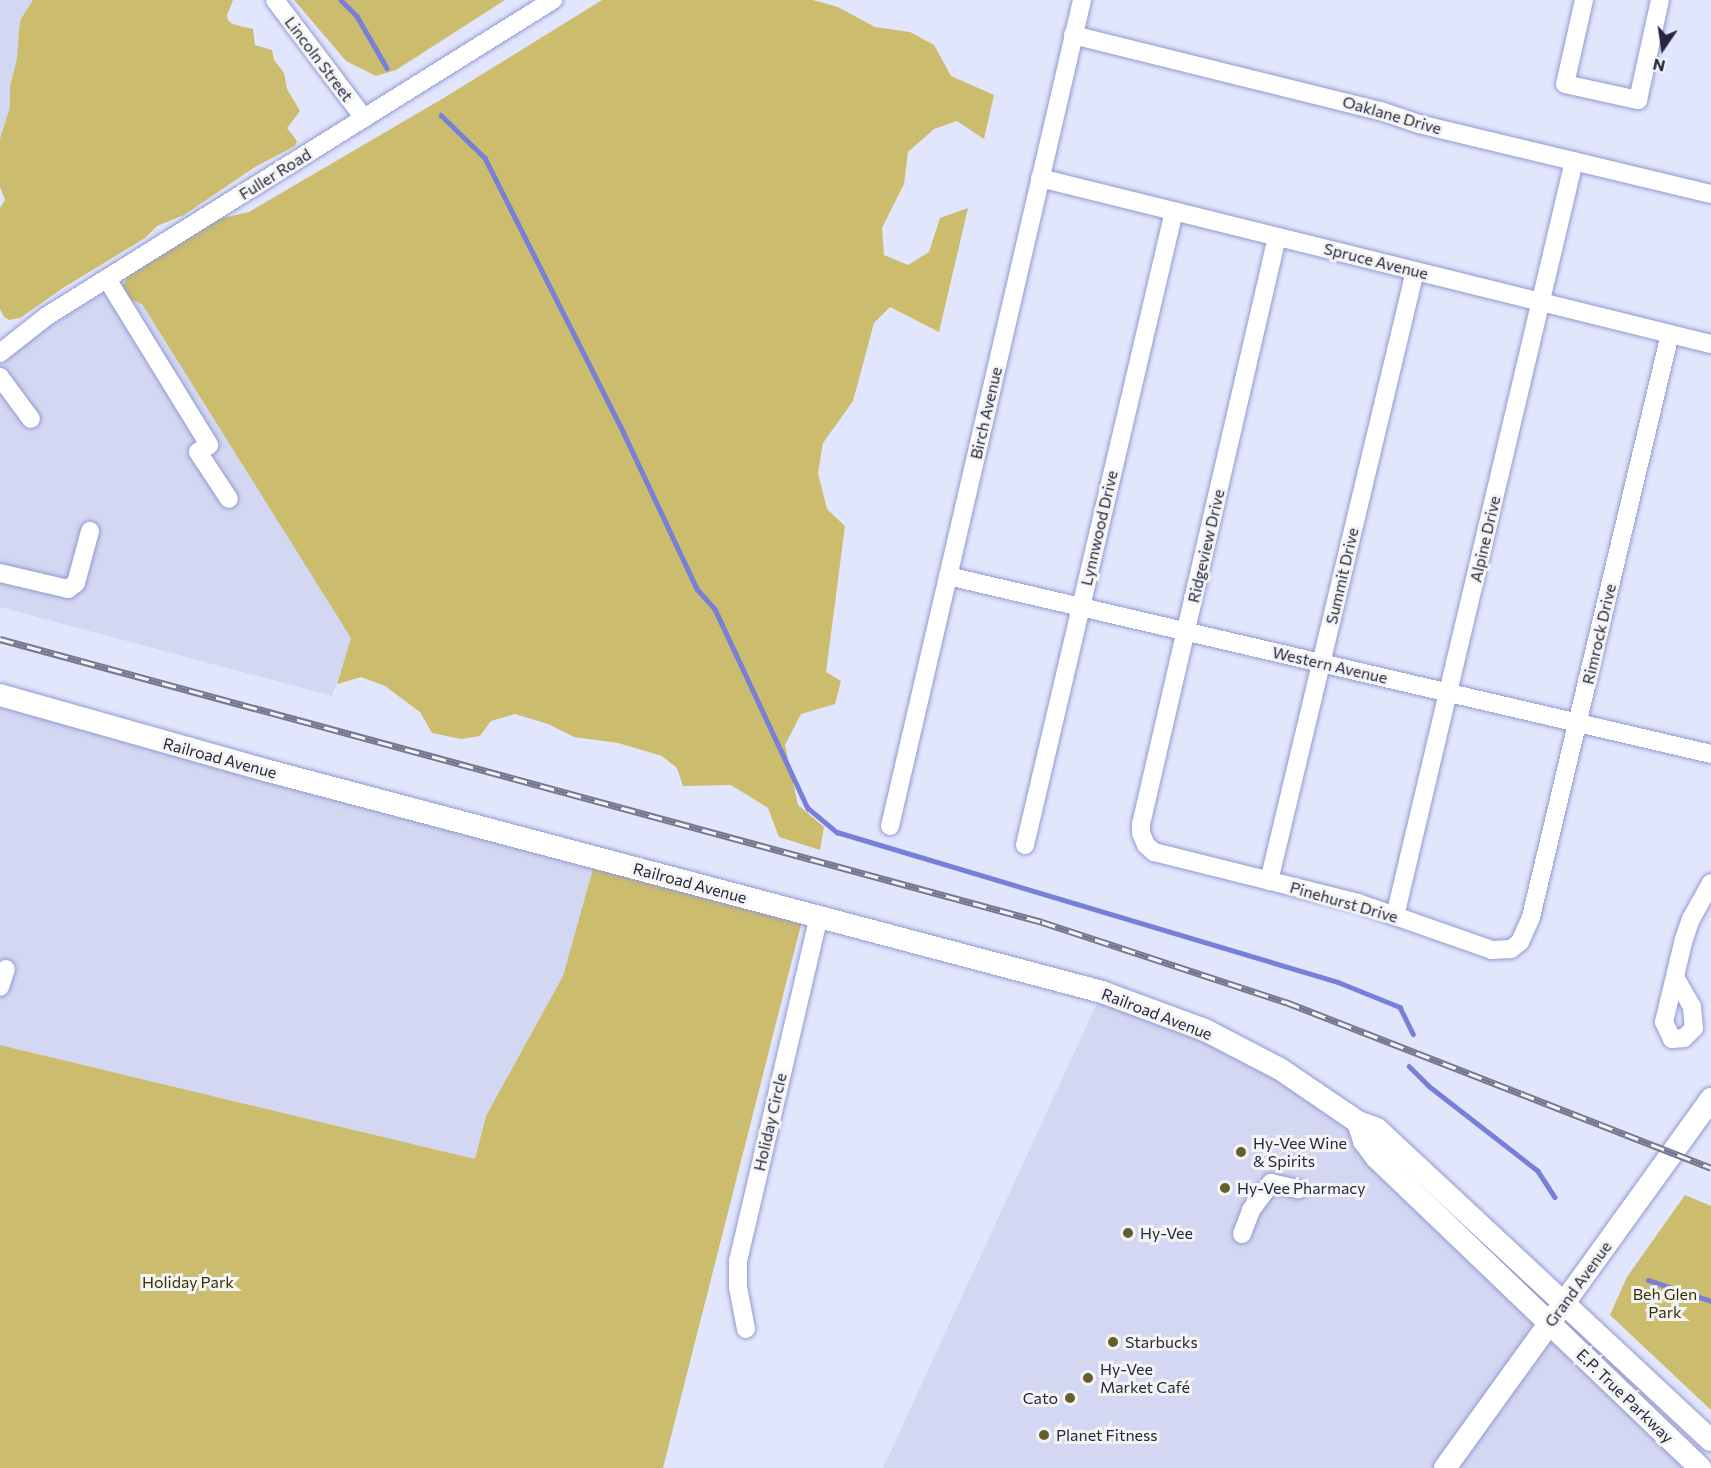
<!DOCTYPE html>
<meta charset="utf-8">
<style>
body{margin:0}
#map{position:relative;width:1711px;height:1468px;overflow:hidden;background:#e2e6fd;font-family:Commissioner,sans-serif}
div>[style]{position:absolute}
.built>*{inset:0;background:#d3d7f1}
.green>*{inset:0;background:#ccbc6e}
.stream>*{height:4.5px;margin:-2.25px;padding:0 2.25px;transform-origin:2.25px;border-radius:2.25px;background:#787fd8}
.roads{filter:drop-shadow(0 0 2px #929ad0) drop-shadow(0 0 2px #929ad0)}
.minor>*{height:18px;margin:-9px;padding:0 9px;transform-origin:9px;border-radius:9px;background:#fff}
.major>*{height:22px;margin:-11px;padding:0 11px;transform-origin:11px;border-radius:11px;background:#fff}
.rail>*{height:7px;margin-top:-3.5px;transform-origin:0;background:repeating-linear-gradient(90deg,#f4f4f4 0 14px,#75788e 0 28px);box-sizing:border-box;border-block:2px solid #75788e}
.dots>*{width:16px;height:16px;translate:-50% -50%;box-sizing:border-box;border:3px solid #f4f4f4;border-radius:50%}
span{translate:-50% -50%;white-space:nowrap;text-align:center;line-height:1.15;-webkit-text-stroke:6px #f4f4f4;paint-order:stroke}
.street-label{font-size:16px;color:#25273d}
.poi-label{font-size:16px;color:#25273d}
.left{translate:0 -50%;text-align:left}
.right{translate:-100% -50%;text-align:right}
.park-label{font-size:16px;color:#393000}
.north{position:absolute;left:1633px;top:18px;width:60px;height:60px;-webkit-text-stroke:4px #f4f4f4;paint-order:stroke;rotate:193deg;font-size:16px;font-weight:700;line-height:24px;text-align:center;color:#25273d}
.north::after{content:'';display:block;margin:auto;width:21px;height:27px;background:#25273d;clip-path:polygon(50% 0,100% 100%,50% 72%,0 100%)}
</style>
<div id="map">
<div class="built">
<div style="clip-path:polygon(0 0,42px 0,0 188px)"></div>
<div style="clip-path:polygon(126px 278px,352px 638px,332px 696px,0 607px,0 365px,31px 339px)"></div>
<div style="clip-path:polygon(0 696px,596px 858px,563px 976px,486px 1116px,475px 1159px,0 1045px)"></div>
<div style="clip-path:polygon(1102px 992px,1127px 999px,1358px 1122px,1700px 1468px,883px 1468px)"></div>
</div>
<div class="green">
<div style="clip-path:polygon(33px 0,233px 0,227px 15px,228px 20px,232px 24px,253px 29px,255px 45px,272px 50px,274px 60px,284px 73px,287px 89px,300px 111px,287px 128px,297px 141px,295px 146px,255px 167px,184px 215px,157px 226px,145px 238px,63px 288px,20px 318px,9px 320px,4px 317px,0 309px,0 208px,5px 200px,0 187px,0 139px,10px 107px,10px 86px,17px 59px,19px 30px,21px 19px)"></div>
<div style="clip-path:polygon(294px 0,505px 0,396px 70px,376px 76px,346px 61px)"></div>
<div style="clip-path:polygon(602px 0,813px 0,838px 7px,875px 27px,910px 32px,934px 45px,951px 76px,994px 95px,984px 139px,957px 121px,934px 129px,908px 152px,904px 184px,882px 228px,884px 255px,908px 265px,929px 252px,940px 218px,968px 208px,939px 332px,890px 307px,874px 323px,853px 401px,823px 443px,818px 473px,827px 509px,845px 526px,826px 672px,841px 681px,835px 704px,801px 714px,785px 745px,798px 805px,824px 827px,820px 850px,779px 837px,768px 808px,731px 785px,683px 786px,677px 768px,662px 756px,618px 743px,574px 737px,548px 724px,515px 714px,491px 721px,480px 736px,461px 739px,432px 733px,420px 712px,385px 686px,361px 677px,337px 684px,351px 638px,142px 304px,129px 299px,122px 288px,129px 273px,218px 219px,249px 212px,442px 99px)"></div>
<div style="clip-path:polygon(596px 858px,804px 913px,663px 1468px,0 1468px,0 1045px,475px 1159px,486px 1116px,563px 976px)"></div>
<div style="clip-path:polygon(1685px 1195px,1711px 1206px,1711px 1410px,1610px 1315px,1627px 1277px)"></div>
</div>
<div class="stream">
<div style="left:341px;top:0;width:23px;rotate:45deg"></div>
<div style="left:357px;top:16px;width:60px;rotate:60deg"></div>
<div style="left:441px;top:115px;width:62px;rotate:44.3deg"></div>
<div style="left:485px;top:158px;width:299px;rotate:63.2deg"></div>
<div style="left:620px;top:425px;width:181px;rotate:64.8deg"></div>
<div style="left:697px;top:589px;width:27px;rotate:48deg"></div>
<div style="left:715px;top:609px;width:220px;rotate:65deg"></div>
<div style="left:808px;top:808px;width:38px;rotate:40deg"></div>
<div style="left:837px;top:832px;width:523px;rotate:16.67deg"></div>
<div style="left:1338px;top:982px;width:67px;rotate:22deg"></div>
<div style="left:1400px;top:1007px;width:30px;rotate:64deg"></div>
<div style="left:1409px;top:1066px;width:28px;rotate:45deg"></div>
<div style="left:1429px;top:1086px;width:138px;rotate:37.9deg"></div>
<div style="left:1538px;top:1171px;width:31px;rotate:57deg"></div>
<div style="left:1648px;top:1280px;width:66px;rotate:18.4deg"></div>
</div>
<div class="roads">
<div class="minor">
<div style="left:275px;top:0;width:148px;rotate:53deg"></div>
<div style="left:1584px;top:0;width:86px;rotate:102.7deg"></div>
<div style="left:1565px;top:84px;width:75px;rotate:12.4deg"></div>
<div style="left:1638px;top:100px;width:102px;rotate:-77.6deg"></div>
<div style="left:1073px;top:35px;width:317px;rotate:13.9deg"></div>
<div style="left:1381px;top:111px;width:40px;rotate:18.9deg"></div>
<div style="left:1419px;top:124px;width:300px;rotate:13.5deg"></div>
<div style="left:1040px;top:178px;width:691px;rotate:13.9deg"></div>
<div style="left:1277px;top:237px;width:603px;rotate:103.04deg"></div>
<div style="left:1141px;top:824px;width:9px;rotate:90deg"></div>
<div style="left:1141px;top:833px;width:13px;rotate:67deg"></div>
<div style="left:1146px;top:845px;width:11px;rotate:41deg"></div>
<div style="left:1154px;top:852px;width:210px;rotate:14deg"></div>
<div style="left:1358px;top:903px;width:142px;rotate:19.3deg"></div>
<div style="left:1492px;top:950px;width:19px;rotate:-3deg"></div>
<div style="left:1511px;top:949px;width:11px;rotate:-38deg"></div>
<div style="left:1520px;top:942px;width:27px;rotate:-66deg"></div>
<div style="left:1531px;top:917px;width:599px;rotate:-76.59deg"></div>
<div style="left:107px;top:279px;width:195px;rotate:58.4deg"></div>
<div style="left:209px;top:445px;width:13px;rotate:148deg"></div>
<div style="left:198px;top:452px;width:56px;rotate:56.6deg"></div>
<div style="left:0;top:353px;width:60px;rotate:-38.2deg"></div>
<div style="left:47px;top:316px;width:597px;rotate:-31.99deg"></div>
<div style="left:0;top:377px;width:52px;rotate:53.6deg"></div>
<div style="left:0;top:573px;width:70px;rotate:13.2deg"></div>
<div style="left:68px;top:589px;width:10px;rotate:-37deg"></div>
<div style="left:76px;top:583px;width:54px;rotate:-74.9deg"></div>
<div style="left:948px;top:576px;width:783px;rotate:13.13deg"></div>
<div style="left:890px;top:826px;width:848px;rotate:-76.91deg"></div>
<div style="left:1025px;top:845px;width:651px;rotate:-76.77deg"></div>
<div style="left:1269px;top:881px;width:627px;rotate:-76.54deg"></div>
<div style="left:1395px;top:916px;width:776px;rotate:-76.66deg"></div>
<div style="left:1676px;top:979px;width:32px;rotate:60deg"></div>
<div style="left:1692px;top:1007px;width:21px;rotate:85deg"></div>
<div style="left:1694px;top:1028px;width:14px;rotate:135deg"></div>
<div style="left:1684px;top:1038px;width:12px;rotate:175deg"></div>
<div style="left:1672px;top:1039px;width:19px;rotate:-115deg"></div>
<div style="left:1664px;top:1022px;width:85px;rotate:-76.5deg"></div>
<div style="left:1684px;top:939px;width:21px;rotate:-71deg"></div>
<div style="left:1691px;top:919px;width:41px;rotate:-60.9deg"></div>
<div style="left:0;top:987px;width:19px;rotate:-72deg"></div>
<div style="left:1242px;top:1234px;width:26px;rotate:-69deg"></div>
<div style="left:1251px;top:1210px;width:34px;rotate:-53deg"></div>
<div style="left:1271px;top:1183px;width:28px;rotate:13deg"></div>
<div style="left:746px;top:1329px;width:43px;rotate:-100.8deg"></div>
<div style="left:738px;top:1287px;width:26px;rotate:-90deg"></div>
<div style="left:738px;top:1261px;width:353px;rotate:-76.8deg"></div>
</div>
<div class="major">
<div style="left:0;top:695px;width:275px;rotate:15.8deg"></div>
<div style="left:265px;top:770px;width:866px;rotate:14.85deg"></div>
<div style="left:1102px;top:992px;width:110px;rotate:20.3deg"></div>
<div style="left:1205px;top:1030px;width:85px;rotate:27.5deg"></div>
<div style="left:1280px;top:1069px;width:94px;rotate:34.2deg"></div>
<div style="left:1358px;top:1122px;width:20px;rotate:20deg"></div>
<div style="left:1377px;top:1129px;width:456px;rotate:43deg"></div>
<div style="left:1358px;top:1122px;width:20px;rotate:72deg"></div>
<div style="left:1364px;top:1141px;width:20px;rotate:53deg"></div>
<div style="left:1376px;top:1157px;width:449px;rotate:43.8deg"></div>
<div style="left:1445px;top:1468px;width:455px;rotate:-54.2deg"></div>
</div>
</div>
<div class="rail">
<div style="left:0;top:639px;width:1080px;rotate:15.19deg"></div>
<div style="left:1042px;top:922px;width:257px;rotate:18.2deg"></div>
<div style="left:1286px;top:1002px;width:456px;rotate:21.3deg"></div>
</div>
<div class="dots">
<div style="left:1241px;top:1152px;background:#685e2b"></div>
<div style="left:1225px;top:1188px;background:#685e2b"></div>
<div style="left:1128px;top:1233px;background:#685e2b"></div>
<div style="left:1113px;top:1342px;background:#685e2b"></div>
<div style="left:1088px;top:1378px;background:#685e2b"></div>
<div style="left:1070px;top:1398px;background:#685e2b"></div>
<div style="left:1044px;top:1435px;background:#685e2b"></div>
</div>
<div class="street-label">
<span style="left:319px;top:59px;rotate:53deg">Lincoln Street</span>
<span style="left:1392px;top:115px;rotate:16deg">Oaklane Drive</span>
<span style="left:275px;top:174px;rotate:-32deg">Fuller Road</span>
<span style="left:1376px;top:261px;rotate:14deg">Spruce Avenue</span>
<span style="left:986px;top:413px;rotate:-77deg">Birch Avenue</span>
<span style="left:1099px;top:528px;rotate:-77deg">Lynnwood Drive</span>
<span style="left:1485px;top:539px;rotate:-77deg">Alpine Drive</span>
<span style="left:1206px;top:546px;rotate:-77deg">Ridgeview Drive</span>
<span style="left:1342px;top:576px;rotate:-77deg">Summit Drive</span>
<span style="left:1599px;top:634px;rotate:-77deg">Rimrock Drive</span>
<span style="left:1330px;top:665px;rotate:13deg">Western Avenue</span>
<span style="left:220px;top:758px;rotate:15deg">Railroad Avenue</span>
<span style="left:690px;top:883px;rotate:15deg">Railroad Avenue</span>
<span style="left:1344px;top:902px;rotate:16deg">Pinehurst Drive</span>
<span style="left:1157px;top:1014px;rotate:21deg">Railroad Avenue</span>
<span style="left:770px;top:1122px;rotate:-77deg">Holiday Circle</span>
<span style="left:1578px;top:1284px;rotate:-54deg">Grand Avenue</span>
<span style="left:1625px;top:1396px;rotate:44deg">E.P. True Parkway</span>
</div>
<div class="poi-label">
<span class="left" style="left:1253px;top:1152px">Hy-Vee Wine<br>&amp; Spirits</span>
<span class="left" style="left:1237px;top:1188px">Hy-Vee Pharmacy</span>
<span class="left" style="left:1140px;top:1233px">Hy-Vee</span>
<span class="left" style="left:1125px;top:1342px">Starbucks</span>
<span class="left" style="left:1100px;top:1378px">Hy-Vee<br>Market Café</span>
<span class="right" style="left:1058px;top:1398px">Cato</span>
<span class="left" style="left:1056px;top:1435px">Planet Fitness</span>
</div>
<div class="park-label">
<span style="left:188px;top:1282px">Holiday Park</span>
<span style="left:1665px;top:1303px">Beh Glen<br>Park</span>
</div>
<div class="north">N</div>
</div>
